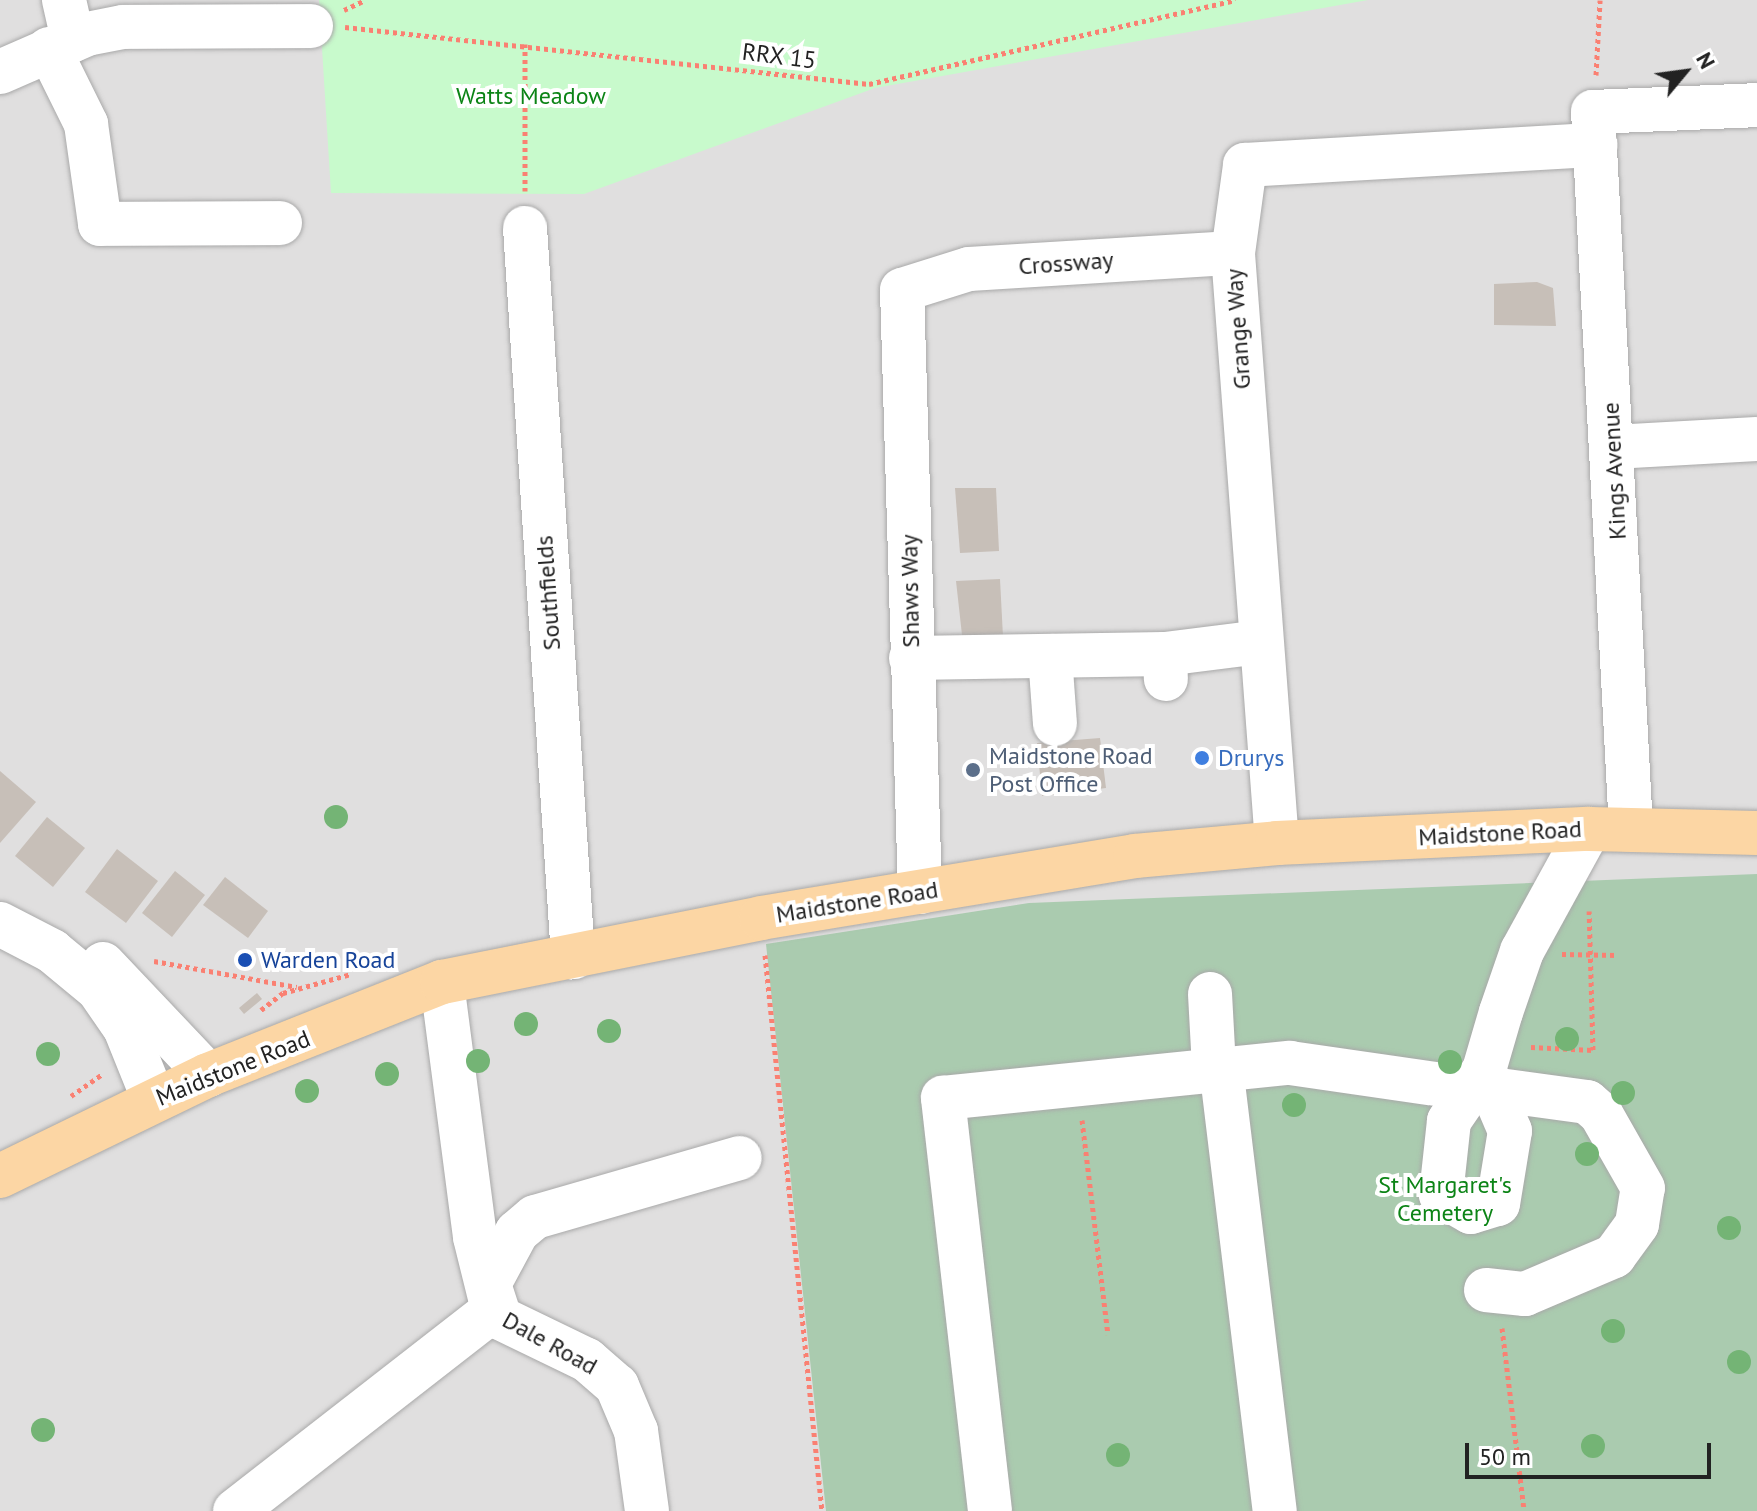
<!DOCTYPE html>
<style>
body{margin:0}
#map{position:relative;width:1757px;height:1511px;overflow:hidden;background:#f2efe9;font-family:"PT Sans",sans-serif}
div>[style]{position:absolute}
.residential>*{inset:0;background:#e0dfdf}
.cemetery>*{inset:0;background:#aacbaf}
.park>*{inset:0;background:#c8facc}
.building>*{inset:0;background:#c7bfb8}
.path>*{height:5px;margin-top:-2.5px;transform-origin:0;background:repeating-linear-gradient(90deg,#fa8072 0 4px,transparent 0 8px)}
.roads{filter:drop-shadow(0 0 2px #a9a9a9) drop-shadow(0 0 2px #a9a9a9)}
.minor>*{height:44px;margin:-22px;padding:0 22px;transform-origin:22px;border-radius:22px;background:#fff}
.major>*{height:44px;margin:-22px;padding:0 22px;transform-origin:22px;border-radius:22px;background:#fcd6a4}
.trees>*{width:24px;height:24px;margin:-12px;border-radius:50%;background:#74b475}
.dots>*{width:22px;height:22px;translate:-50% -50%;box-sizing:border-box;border:4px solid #fff;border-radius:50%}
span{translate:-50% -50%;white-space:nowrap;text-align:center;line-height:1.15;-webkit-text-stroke:8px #fff;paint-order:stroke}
.street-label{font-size:24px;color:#222}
.park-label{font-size:24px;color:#0c8416}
.service-label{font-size:24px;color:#4e5e75}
.left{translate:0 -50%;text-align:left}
.shop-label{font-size:24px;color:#366cbe}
.transit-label{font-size:24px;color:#164399}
.north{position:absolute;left:1645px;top:32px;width:80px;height:80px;-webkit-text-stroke:6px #fff;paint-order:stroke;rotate:61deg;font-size:22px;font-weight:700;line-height:32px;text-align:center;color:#222}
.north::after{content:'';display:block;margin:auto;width:28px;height:36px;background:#222;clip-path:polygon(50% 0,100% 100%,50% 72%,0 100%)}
.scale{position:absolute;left:1465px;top:1443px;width:246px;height:36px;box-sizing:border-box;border:4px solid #222;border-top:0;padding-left:10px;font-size:24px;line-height:28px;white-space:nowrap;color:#222;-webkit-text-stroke:6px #fff;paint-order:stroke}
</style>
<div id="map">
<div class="residential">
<div style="clip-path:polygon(0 0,1757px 0,1757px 1511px,0 1511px)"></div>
</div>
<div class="cemetery">
<div style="clip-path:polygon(1757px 874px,1757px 1511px,826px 1511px,766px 944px,1029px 903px)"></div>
</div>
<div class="park">
<div style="clip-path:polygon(319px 0,1368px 0,875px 88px,584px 194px,331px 193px)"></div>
</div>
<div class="building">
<div style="clip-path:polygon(1537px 282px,1553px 288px,1556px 326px,1494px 325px,1494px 284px)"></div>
<div style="clip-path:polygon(955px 488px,996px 488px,999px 551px,960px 553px)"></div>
<div style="clip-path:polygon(1000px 579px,1003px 637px,962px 635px,956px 581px)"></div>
<div style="clip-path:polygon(1100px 738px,1106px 788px,1042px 796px,1037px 743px)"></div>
<div style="clip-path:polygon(0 771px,36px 802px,0 843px)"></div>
<div style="clip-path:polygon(47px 817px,85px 848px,53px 887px,15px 856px)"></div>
<div style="clip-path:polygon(117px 849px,158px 881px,126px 923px,85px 892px)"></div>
<div style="clip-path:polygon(175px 871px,205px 895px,172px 937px,142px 913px)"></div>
<div style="clip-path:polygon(225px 877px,268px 911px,248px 938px,203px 905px)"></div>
<div style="clip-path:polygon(257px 993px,262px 999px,244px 1014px,239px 1008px)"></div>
</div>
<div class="path">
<div style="left:344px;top:10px;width:23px;rotate:-25deg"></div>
<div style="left:345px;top:27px;width:527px;rotate:6.21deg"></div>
<div style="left:869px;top:84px;width:376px;rotate:-12.9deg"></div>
<div style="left:1596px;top:75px;width:75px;rotate:-86.9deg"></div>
<div style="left:525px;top:191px;width:147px;rotate:-90deg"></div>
<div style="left:1562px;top:954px;width:55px;rotate:1deg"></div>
<div style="left:765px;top:955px;width:559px;rotate:84.15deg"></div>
<div style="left:154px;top:961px;width:145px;rotate:10.3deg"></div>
<div style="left:261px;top:1010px;width:28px;rotate:-38deg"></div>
<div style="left:283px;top:993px;width:71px;rotate:-15.6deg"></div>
<div style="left:1531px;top:1047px;width:62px;rotate:2.8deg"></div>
<div style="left:1593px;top:1050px;width:139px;rotate:-91.6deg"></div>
<div style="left:71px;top:1096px;width:38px;rotate:-35deg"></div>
<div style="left:1082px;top:1120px;width:216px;rotate:83.1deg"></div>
<div style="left:1502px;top:1328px;width:184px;rotate:83.1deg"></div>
</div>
<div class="roads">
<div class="minor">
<div style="left:64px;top:0;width:41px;rotate:77.3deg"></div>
<div style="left:49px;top:49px;width:84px;rotate:63.7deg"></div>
<div style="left:86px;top:124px;width:101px;rotate:82deg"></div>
<div style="left:100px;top:224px;width:180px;rotate:-0.3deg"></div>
<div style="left:0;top:72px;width:95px;rotate:-23.6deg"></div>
<div style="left:87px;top:34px;width:37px;rotate:-11deg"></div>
<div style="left:123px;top:27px;width:188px;rotate:-0.3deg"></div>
<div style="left:525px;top:228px;width:731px;rotate:86.23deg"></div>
<div style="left:1613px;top:447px;width:144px;rotate:-3.2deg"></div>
<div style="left:1165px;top:654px;width:96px;rotate:-7.2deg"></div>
<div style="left:1050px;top:656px;width:68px;rotate:85.8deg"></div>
<div style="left:911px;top:658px;width:254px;rotate:-0.9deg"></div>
<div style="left:1165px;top:654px;width:25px;rotate:88deg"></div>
<div style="left:1631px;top:829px;width:718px;rotate:-93.03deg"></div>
<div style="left:1593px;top:112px;width:164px;rotate:-2.4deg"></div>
<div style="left:1277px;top:843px;width:592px;rotate:-94.27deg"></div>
<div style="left:1233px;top:253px;width:89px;rotate:-82.2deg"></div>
<div style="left:1245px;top:165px;width:351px;rotate:-3.3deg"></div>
<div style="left:920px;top:892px;width:602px;rotate:-91.71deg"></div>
<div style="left:902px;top:290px;width:70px;rotate:-17.4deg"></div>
<div style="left:969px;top:269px;width:264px;rotate:-3.5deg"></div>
<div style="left:0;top:924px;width:59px;rotate:27.4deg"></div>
<div style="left:52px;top:951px;width:60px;rotate:39.6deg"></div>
<div style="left:98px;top:989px;width:47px;rotate:55.3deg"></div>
<div style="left:125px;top:1028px;width:78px;rotate:68.1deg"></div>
<div style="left:103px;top:964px;width:153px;rotate:46.6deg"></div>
<div style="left:1210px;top:994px;width:74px;rotate:86.9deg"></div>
<div style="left:1221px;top:1067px;width:447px;rotate:83.1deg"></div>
<div style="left:1484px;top:1070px;width:62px;rotate:124.5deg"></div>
<div style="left:1449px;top:1121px;width:74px;rotate:96.2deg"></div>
<div style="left:1441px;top:1195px;width:34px;rotate:30deg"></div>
<div style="left:1471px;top:1212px;width:28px;rotate:-17deg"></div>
<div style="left:1498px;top:1204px;width:74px;rotate:-80.7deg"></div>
<div style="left:1510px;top:1131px;width:66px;rotate:-113.1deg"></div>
<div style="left:1484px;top:1070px;width:60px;rotate:-73.7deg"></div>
<div style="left:1501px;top:1012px;width:65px;rotate:-71deg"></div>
<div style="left:1522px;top:951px;width:139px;rotate:-61.2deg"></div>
<div style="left:1486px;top:1290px;width:39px;rotate:6deg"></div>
<div style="left:1525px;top:1294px;width:97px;rotate:-23.1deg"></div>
<div style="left:1614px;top:1256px;width:39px;rotate:-54deg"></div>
<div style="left:1637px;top:1224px;width:36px;rotate:-81deg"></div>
<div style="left:1643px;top:1188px;width:85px;rotate:-119.6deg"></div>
<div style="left:1601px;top:1114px;width:18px;rotate:-139deg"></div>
<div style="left:1587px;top:1102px;width:96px;rotate:-172.2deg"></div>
<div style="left:235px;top:1511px;width:327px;rotate:-37.9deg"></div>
<div style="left:493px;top:1310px;width:75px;rotate:-103.9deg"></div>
<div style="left:475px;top:1237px;width:257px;rotate:-97.4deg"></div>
<div style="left:647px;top:1511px;width:81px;rotate:-97.8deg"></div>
<div style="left:636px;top:1431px;width:49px;rotate:-112.9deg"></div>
<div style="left:617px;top:1386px;width:40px;rotate:-139deg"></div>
<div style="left:587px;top:1360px;width:97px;rotate:-154.2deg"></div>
<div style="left:500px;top:1318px;width:36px;rotate:-108deg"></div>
<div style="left:489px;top:1284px;width:59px;rotate:-61.7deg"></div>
<div style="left:517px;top:1232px;width:23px;rotate:-40deg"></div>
<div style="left:535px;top:1217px;width:213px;rotate:-16.1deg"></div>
<div style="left:990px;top:1511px;width:416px;rotate:-96.5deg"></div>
<div style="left:943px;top:1098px;width:349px;rotate:-5.8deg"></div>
<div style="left:1290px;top:1063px;width:183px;rotate:8.2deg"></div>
</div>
<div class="major">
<div style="left:0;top:1176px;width:231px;rotate:-25.9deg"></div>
<div style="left:208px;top:1075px;width:252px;rotate:-21.7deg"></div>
<div style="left:442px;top:982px;width:325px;rotate:-11.3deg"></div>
<div style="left:761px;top:918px;width:379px;rotate:-9.4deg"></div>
<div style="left:1135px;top:856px;width:143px;rotate:-5.2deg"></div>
<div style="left:1277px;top:843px;width:312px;rotate:-2.6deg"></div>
<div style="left:1589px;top:829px;width:168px;rotate:1.4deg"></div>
</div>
</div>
<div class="trees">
<div style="left:336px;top:817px"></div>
<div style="left:526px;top:1024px"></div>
<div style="left:609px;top:1031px"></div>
<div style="left:1567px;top:1039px"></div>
<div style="left:48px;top:1054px"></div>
<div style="left:478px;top:1061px"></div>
<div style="left:1450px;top:1062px"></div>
<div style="left:387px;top:1074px"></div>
<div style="left:307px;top:1091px"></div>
<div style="left:1623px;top:1093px"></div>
<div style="left:1294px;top:1105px"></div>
<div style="left:1587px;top:1154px"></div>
<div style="left:1729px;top:1228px"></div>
<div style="left:1613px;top:1331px"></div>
<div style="left:1739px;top:1362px"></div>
<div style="left:43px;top:1430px"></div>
<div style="left:1593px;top:1446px"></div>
<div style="left:1118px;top:1455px"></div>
</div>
<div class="dots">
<div style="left:1202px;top:758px;background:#3f7fe0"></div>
<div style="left:973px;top:770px;background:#5c6f8a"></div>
<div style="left:245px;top:960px;background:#1a4fb4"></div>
</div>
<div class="street-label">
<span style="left:779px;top:56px;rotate:7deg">RRX 15</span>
<span style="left:1066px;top:263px;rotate:-4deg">Crossway</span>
<span style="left:1238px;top:329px;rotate:-94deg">Grange Way</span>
<span style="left:1614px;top:471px;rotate:-93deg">Kings Avenue</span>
<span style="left:910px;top:591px;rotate:-91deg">Shaws Way</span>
<span style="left:548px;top:593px;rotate:-94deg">Southfields</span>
<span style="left:1500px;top:833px;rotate:-3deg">Maidstone Road</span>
<span style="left:857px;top:902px;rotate:-9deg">Maidstone Road</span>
<span style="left:233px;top:1068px;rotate:-22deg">Maidstone Road</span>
<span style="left:550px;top:1343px;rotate:29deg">Dale Road</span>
</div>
<div class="park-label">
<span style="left:531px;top:96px">Watts Meadow</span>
<span style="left:1445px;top:1199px">St Margaret's<br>Cemetery</span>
</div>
<div class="service-label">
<span class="left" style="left:989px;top:770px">Maidstone Road<br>Post Office</span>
</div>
<div class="shop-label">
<span class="left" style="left:1218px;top:758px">Drurys</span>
</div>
<div class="transit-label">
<span class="left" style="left:261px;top:960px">Warden Road</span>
</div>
<div class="north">N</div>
<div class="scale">50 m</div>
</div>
